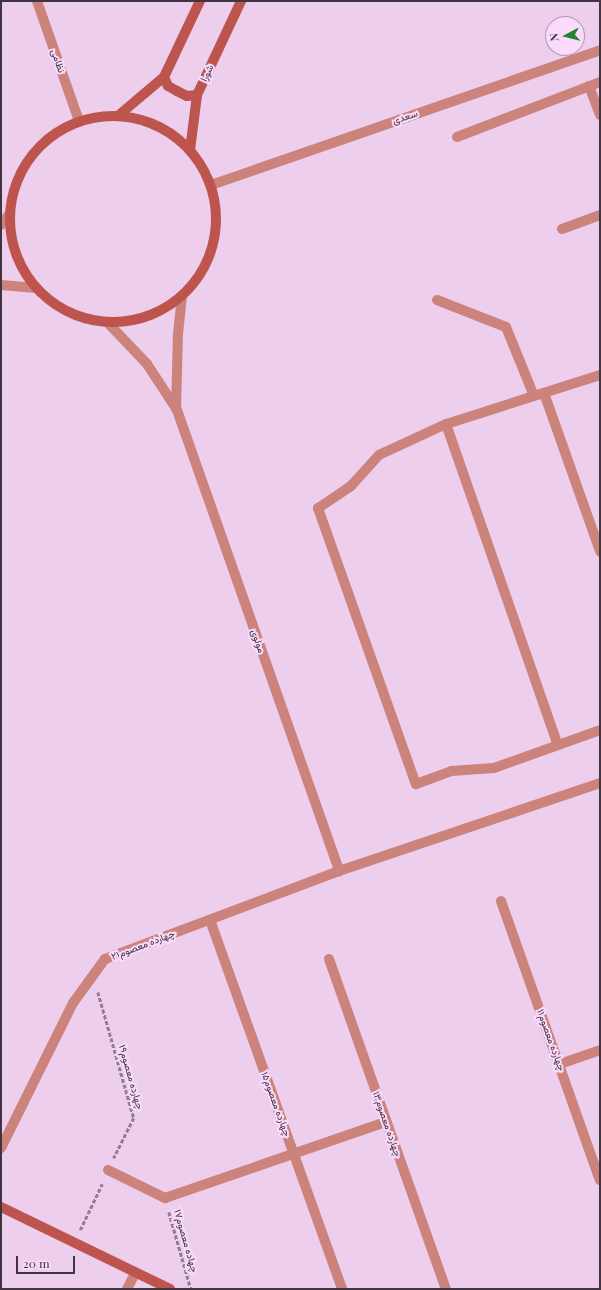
<!DOCTYPE html>
<meta charset="utf-8">
<style>
body{margin:0}
#map{position:relative;width:601px;height:1290px;overflow:hidden;background:#edceed;font-family:"Playfair Display",Vazirmatn,serif}
div>[style]{position:absolute}
.path>*{height:2.5px;margin-top:-1.25px;transform-origin:0;background:repeating-linear-gradient(90deg,#917c91 0 4px,transparent 0 6px)}
.street>*{height:10px;margin:-5px;padding:0 5px;transform-origin:5px;border-radius:5px;background:#cc837c}
.secondary>*{height:10px;margin:-5px;padding:0 5px;transform-origin:5px;border-radius:5px;background:#be544e}
.secondary>.ring{margin:-5px;padding:0;box-sizing:content-box;background:none;border:10px solid #be544e;border-radius:50%}
span{translate:-50% -50%;white-space:nowrap;text-align:center;line-height:1.15;-webkit-text-stroke:4px #fadbfb;paint-order:stroke}
.street-label{font-size:10px;color:#403440}
.frame{position:absolute;inset:0;border:2px solid #403440;pointer-events:none}
.north{position:absolute;left:545px;top:16px;width:40px;height:40px;box-sizing:border-box;background:#fadbfb;border:1px solid #b098b0;border-radius:50%;rotate:263deg;font-size:11px;font-weight:700;line-height:16px;text-align:center;color:#403440}
.north::after{content:'';display:block;margin:auto;width:14px;height:18px;background:#288435;clip-path:polygon(50% 0,100% 100%,50% 72%,0 100%)}
.scale{position:absolute;left:16px;top:1256px;width:59px;height:18px;box-sizing:border-box;border:2px solid #403440;border-top:0;padding-left:5px;font-size:12px;line-height:14px;white-space:nowrap;color:#403440;-webkit-text-stroke:3px #fadbfb;paint-order:stroke}
</style>
<div id="map">
<div class="path">
<div style="left:98px;top:992px;width:131px;rotate:74.1deg"></div>
<div style="left:134px;top:1118px;width:45px;rotate:116.6deg"></div>
<div style="left:169px;top:1212px;width:80px;rotate:74.1deg"></div>
<div style="left:80px;top:1230px;width:51px;rotate:-64.4deg"></div>
</div>
<div class="street">
<div style="left:37px;top:1px;width:127px;rotate:70.7deg"></div>
<div style="left:589px;top:86px;width:31px;rotate:69deg"></div>
<div style="left:457px;top:137px;width:153px;rotate:-21deg"></div>
<div style="left:211px;top:185px;width:412px;rotate:-19.1deg"></div>
<div style="left:1px;top:225px;width:15px;rotate:-53deg"></div>
<div style="left:562px;top:229px;width:40px;rotate:-20.2deg"></div>
<div style="left:1px;top:285px;width:35px;rotate:5deg"></div>
<div style="left:437px;top:300px;width:74px;rotate:21.4deg"></div>
<div style="left:506px;top:327px;width:74px;rotate:67.9deg"></div>
<div style="left:108px;top:323px;width:57px;rotate:46.4deg"></div>
<div style="left:147px;top:364px;width:55px;rotate:56.9deg"></div>
<div style="left:177px;top:410px;width:489px;rotate:70.6deg"></div>
<div style="left:600px;top:375px;width:162px;rotate:162.3deg"></div>
<div style="left:446px;top:424px;width:74px;rotate:155.2deg"></div>
<div style="left:379px;top:455px;width:42px;rotate:132.1deg"></div>
<div style="left:351px;top:486px;width:40px;rotate:146deg"></div>
<div style="left:318px;top:508px;width:293px;rotate:70.5deg"></div>
<div style="left:416px;top:784px;width:37px;rotate:-20deg"></div>
<div style="left:451px;top:771px;width:43px;rotate:-4deg"></div>
<div style="left:494px;top:768px;width:113px;rotate:-19.7deg"></div>
<div style="left:544px;top:393px;width:168px;rotate:70.5deg"></div>
<div style="left:176px;top:409px;width:75px;rotate:-88.5deg"></div>
<div style="left:178px;top:334px;width:38px;rotate:-84deg"></div>
<div style="left:446px;top:424px;width:340px;rotate:70.8deg"></div>
<div style="left:501px;top:901px;width:296px;rotate:70.5deg"></div>
<div style="left:210px;top:920px;width:392px;rotate:70.3deg"></div>
<div style="left:329px;top:959px;width:350px;rotate:70.5deg"></div>
<div style="left:560px;top:1064px;width:42px;rotate:-19.3deg"></div>
<div style="left:1px;top:1148px;width:162px;rotate:-63.6deg"></div>
<div style="left:73px;top:1003px;width:54px;rotate:-54deg"></div>
<div style="left:105px;top:959px;width:250px;rotate:-20.6deg"></div>
<div style="left:339px;top:871px;width:275px;rotate:-18.6deg"></div>
<div style="left:108px;top:1170px;width:64px;rotate:26.2deg"></div>
<div style="left:165px;top:1198px;width:234px;rotate:-19deg"></div>
<div style="left:127px;top:1289px;width:18px;rotate:-63deg"></div>
</div>
<div class="secondary">
<div style="left:164px;top:77px;width:10px;rotate:66deg"></div>
<div style="left:168px;top:86px;width:10px;rotate:29deg"></div>
<div style="left:177px;top:91px;width:11px;rotate:27deg"></div>
<div style="left:187px;top:96px;width:10px;rotate:-6deg"></div>
<div style="left:119px;top:115px;width:59px;rotate:-40.2deg"></div>
<div style="left:164px;top:77px;width:84px;rotate:-64.7deg"></div>
<div class="ring" style="left:10px;top:116px;width:196px;height:196px"></div>
<div style="left:190px;top:150px;width:55px;rotate:-82.7deg"></div>
<div style="left:197px;top:95px;width:104px;rotate:-64.9deg"></div>
<div style="left:1px;top:1207px;width:188px;rotate:25.9deg"></div>
</div>
<div class="street-label">
<span style="left:58px;top:61px;rotate:71deg">نظامی</span>
<span style="left:207px;top:73px;rotate:-65deg">شورا</span>
<span style="left:405px;top:117px;rotate:-19deg">سعدی</span>
<span style="left:258px;top:641px;rotate:71deg">مولوی</span>
<span style="left:143px;top:945px;rotate:-21deg">چهارده معصوم۲۱</span>
<span style="left:551px;top:1040px;rotate:70deg">چهارده معصوم۱۱</span>
<span style="left:131px;top:1077px;rotate:74deg">چهارده معصوم۱۹</span>
<span style="left:276px;top:1104px;rotate:70deg">چهارده معصوم۱۵</span>
<span style="left:387px;top:1124px;rotate:71deg">چهارده معصوم۱۳</span>
<span style="left:186px;top:1241px;rotate:74deg">چهاده معصوم۱۷</span>
</div>
<div class="frame"></div>
<div class="north">N</div>
<div class="scale">20 m</div>
</div>
